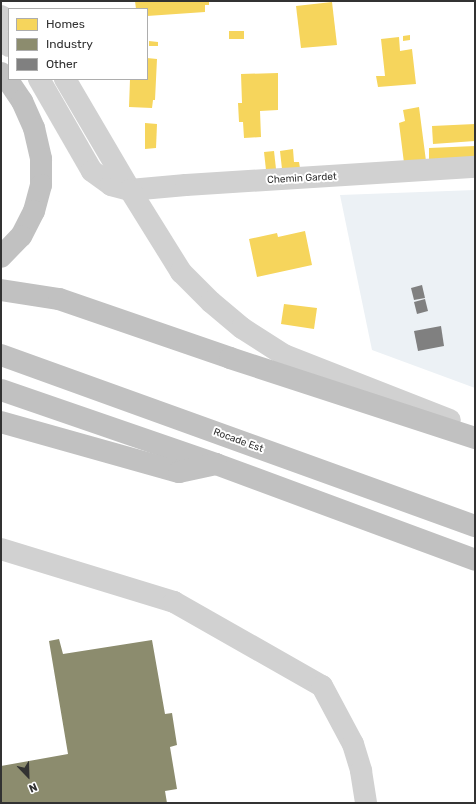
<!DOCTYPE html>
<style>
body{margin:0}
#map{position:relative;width:476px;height:804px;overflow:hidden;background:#fff;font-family:Rubik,sans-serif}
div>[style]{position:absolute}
.green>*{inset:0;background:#ecf1f5}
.homes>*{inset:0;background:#f6d55c}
.industry>*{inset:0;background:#8c8c6e}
.building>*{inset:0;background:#808080}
.minor>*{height:22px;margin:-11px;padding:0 11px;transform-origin:11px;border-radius:11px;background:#d1d1d1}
.highway>*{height:22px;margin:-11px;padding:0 11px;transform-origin:11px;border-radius:11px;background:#c1c1c1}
span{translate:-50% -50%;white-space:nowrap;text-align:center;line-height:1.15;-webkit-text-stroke:4px #fff;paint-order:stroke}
.street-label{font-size:10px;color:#323232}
.frame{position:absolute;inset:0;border:2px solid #323232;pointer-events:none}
.legend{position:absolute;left:8px;top:8px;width:140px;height:72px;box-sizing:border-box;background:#fff;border:1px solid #adadad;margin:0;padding:5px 7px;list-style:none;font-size:12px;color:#323232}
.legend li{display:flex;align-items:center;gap:8px;height:20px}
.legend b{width:20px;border:1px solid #adadad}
.north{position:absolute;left:8px;top:756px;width:40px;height:40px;-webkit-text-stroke:3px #fff;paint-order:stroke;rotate:157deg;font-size:11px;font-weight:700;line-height:16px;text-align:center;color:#323232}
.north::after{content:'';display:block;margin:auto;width:14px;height:18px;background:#323232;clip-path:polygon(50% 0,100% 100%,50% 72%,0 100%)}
</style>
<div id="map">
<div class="green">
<div style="clip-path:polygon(475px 190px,475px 388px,372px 350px,340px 195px)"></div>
</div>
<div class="homes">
<div style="clip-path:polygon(135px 1px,209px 1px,209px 5px,205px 5px,205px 12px,147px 16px,147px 9px,136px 9px)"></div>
<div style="clip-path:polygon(332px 2px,337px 45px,301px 48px,296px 6px)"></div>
<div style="clip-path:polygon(229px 31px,244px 31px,244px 39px,229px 39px)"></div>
<div style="clip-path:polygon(410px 35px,410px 40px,403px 41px,403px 36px)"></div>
<div style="clip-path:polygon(399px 37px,400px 51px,412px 49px,416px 84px,378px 87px,376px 76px,385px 76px,381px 39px)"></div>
<div style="clip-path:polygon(149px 41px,158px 42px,158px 46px,149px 46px)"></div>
<div style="clip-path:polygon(147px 58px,157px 59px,155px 100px,153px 100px,152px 108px,129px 107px,130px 79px,147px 79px)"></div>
<div style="clip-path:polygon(278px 73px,278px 110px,260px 111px,261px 137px,244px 138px,243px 122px,239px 122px,238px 103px,242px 103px,241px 74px)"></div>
<div style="clip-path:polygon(419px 107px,426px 161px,404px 163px,399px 123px,405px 121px,403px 110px)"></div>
<div style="clip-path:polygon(145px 123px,157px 124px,156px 148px,145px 149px)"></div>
<div style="clip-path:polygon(475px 124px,475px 141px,433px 144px,432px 126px)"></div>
<div style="clip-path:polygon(475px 146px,475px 159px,429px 161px,429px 148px)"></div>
<div style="clip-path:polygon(293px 149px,294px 162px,299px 162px,300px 168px,282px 169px,280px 151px)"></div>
<div style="clip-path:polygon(274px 151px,276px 169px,266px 170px,264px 152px)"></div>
<div style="clip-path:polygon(305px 231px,312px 265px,257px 277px,249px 239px,277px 233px,278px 237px)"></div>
<div style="clip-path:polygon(284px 304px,317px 308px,314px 329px,281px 324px)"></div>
</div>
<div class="industry">
<div style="clip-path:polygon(59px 639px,63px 654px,152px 640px,165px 714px,172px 713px,177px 745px,170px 747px,177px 789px,165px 791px,167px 803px,1px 803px,1px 766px,68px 754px,49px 641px)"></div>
</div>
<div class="building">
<div style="clip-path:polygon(422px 285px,425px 298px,414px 300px,411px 288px)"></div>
<div style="clip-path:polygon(425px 299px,428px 311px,417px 314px,414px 302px)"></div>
<div style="clip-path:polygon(441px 326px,444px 346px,418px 351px,414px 331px)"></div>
</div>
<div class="minor">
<div style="left:1px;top:16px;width:9px;rotate:32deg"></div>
<div style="left:1px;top:40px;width:10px;rotate:37deg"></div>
<div style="left:39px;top:79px;width:106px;rotate:60.1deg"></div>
<div style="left:92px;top:171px;width:24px;rotate:36deg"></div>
<div style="left:111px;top:185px;width:20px;rotate:15deg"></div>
<div style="left:130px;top:190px;width:56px;rotate:-5.1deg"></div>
<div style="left:186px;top:185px;width:290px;rotate:-3.6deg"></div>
<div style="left:65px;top:79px;width:129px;rotate:59.6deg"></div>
<div style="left:130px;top:190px;width:97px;rotate:58.1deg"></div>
<div style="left:181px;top:272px;width:42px;rotate:45deg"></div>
<div style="left:211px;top:302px;width:40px;rotate:40deg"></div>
<div style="left:242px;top:328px;width:50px;rotate:32.7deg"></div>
<div style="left:284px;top:355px;width:178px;rotate:21.4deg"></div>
<div style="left:1px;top:549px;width:181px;rotate:17deg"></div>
<div style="left:174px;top:602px;width:170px;rotate:29.6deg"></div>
<div style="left:322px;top:686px;width:66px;rotate:61.9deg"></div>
<div style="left:353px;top:744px;width:28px;rotate:73deg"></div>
<div style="left:361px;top:771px;width:32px;rotate:81deg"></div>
</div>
<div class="highway">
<div style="left:1px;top:73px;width:8px;rotate:45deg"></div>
<div style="left:7px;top:79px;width:27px;rotate:56deg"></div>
<div style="left:22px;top:101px;width:30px;rotate:66deg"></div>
<div style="left:34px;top:128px;width:32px;rotate:77deg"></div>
<div style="left:41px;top:159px;width:26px;rotate:90deg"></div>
<div style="left:41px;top:185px;width:27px;rotate:105deg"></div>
<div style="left:34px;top:211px;width:28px;rotate:117deg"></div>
<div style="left:21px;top:236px;width:29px;rotate:134deg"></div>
<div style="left:1px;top:290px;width:59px;rotate:8.8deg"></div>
<div style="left:59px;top:299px;width:181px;rotate:19deg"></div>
<div style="left:230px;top:358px;width:258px;rotate:18.1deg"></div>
<div style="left:1px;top:355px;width:504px;rotate:19.84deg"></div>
<div style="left:1px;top:390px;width:227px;rotate:19deg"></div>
<div style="left:216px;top:464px;width:276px;rotate:20.3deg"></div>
<div style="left:1px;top:422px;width:185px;rotate:15.7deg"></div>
<div style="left:179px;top:472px;width:38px;rotate:-12deg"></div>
</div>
<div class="street-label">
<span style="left:302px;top:179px;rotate:-3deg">Chemin Gardet</span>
<span style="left:238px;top:441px;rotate:20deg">Rocade Est</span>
</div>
<div class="frame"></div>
<ul class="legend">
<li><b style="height:11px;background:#f6d55c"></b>Homes</li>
<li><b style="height:11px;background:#8c8c6e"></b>Industry</li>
<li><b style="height:11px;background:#808080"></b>Other</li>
</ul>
<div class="north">N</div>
</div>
